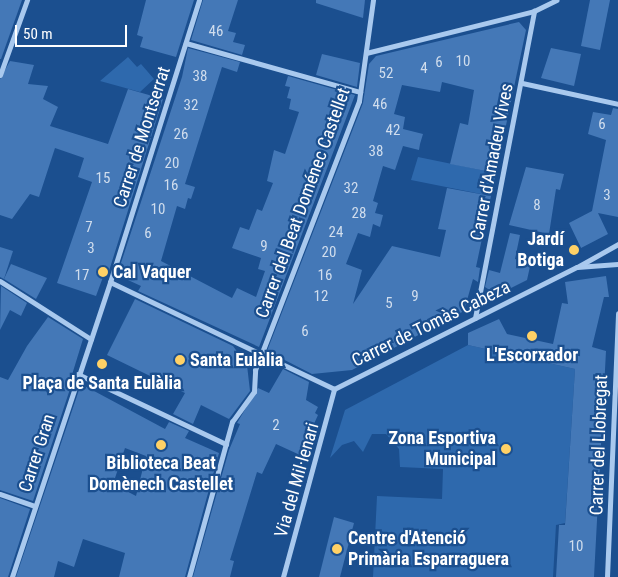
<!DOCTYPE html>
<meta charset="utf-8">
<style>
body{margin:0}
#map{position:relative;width:618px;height:577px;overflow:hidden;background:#1b4f8f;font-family:"Roboto Condensed",sans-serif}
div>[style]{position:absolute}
.green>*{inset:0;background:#2e69ad}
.building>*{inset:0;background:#4478b7}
.pedestrian>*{height:4.5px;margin:-2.25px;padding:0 2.25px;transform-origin:2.25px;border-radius:2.25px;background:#a9c9ee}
.minor>*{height:5px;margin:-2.5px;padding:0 2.5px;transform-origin:2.5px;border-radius:2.5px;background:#a9c9ee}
.dots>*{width:14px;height:14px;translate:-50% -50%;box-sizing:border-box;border:2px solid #1b4f8f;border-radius:50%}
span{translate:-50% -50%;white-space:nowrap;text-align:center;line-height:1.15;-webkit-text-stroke:4.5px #1b4f8f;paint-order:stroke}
.number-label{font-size:15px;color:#d0dded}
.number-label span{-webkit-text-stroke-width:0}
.street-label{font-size:18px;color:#fff}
.poi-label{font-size:18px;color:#fff;font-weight:700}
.right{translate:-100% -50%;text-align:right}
.left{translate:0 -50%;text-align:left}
.scale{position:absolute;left:15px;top:25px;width:112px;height:22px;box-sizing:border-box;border:2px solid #fff;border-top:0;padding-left:6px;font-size:15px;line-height:18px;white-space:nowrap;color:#fff;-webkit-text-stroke:4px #1b4f8f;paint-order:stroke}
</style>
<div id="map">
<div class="green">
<div style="clip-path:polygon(128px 57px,137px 67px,141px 64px,154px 79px,140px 92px,100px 81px)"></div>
<div style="clip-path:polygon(418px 157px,496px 173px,491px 196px,411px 180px)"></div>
<div style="clip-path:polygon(468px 345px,575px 369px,565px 523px,556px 525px,553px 577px,373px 577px,377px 496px,442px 499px,443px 469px,400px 467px,399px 449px,386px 434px,372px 434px,363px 452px,354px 441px,342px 445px,330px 458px,345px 410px)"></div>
</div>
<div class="building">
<div style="clip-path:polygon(0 0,22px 0,1px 59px,0 59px)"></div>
<div style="clip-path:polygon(146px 0,194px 0,176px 57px,140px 47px,143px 37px,137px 35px)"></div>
<div style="clip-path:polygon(203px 0,238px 0,228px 31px,236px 33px,233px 42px,245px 45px,242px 55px,191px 40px)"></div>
<div style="clip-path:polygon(316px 0,365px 0,363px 18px,316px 3px)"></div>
<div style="clip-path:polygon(590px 0,610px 0,600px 50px,581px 46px)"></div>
<div style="clip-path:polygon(519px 22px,526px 30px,496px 173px,450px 164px,460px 123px,468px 125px,474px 90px,442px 82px,440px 92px,402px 85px,394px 114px,405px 117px,403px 129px,423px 134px,420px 144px,419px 150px,403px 146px,395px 170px,383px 166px,373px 201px,378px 203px,375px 213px,383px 215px,380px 227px,373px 224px,370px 237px,358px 233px,346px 264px,362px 270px,353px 304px,392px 246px,440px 257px,446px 230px,438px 229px,447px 188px,491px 196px,476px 267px,480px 268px,478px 282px,473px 279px,464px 311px,352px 370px,312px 374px,267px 351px,363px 103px,369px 64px,376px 56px)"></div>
<div style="clip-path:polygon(188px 48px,240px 62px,237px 72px,222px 67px,185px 184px,195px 187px,191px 199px,188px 198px,185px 209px,177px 206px,161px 261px,232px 298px,237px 288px,256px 297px,265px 271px,258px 269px,261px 258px,232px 248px,240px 227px,249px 230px,257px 209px,262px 211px,273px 183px,267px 181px,274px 150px,285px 154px,299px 112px,289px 109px,291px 99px,287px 98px,290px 87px,285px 86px,288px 76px,355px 95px,259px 347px,138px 291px,141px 286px,117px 275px,182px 77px)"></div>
<div style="clip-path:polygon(551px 48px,581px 54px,574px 86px,541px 78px)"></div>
<div style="clip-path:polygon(322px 54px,360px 63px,357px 87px,316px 75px)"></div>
<div style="clip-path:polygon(10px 61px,34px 65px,28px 84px,48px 86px,43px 99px,58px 107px,50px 126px,108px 144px,128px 89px,163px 99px,109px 271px,106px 269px,96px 296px,57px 283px,92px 182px,78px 177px,84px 158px,55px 148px,39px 197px,30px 194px,12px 219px,0 215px,0 79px)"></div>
<div style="clip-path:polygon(613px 108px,618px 109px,618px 217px,598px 213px,608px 234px,581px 248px,569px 223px,592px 211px,606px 140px,588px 134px,593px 112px,611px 115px)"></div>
<div style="clip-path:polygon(526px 167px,564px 174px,560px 190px,556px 189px,549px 234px,509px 225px)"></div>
<div style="clip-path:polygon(510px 233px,520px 235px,515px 259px,531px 262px,527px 280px,497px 295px,485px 287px,489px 270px,500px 273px)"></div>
<div style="clip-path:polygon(0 247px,13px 251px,4px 279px,0 277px)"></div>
<div style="clip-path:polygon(11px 264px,47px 278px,36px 299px,4px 279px)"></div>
<div style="clip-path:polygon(606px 276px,609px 297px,604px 297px,592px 347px,606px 351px,594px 577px,556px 577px,559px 525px,565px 525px,575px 369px,468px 345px,468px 333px,499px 319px,507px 334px,553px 344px,562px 303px,568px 304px,565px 282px)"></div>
<div style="clip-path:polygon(1px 286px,27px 303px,21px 316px,10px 310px,0 330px)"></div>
<div style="clip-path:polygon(135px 299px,233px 346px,247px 365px,250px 391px,229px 419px,201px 405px,193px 424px,173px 414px,185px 393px,107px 355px)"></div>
<div style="clip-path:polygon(48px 317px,83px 339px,71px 378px,73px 380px,33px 501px,0 490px,0 377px,8px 380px,27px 346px)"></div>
<div style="clip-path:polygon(283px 369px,309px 382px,306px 400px,318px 407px,315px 413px,318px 415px,300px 455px,276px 444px,262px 474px,257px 472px,230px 560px,234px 561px,230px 577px,193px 577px,229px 450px,240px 424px,237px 423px,258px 388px,269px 393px)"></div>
<div style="clip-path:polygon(evenodd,81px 384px,165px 429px,169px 422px,189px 431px,185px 438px,219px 453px,185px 577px,119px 577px,125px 553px,83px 539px,74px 567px,58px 561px,54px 577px,16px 577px,81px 384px,125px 448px,146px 456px,136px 496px,113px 484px,125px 448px)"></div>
<div style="clip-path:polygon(0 498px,30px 509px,8px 577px,0 577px)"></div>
<div style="clip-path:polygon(334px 517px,354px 523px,340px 577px,319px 577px)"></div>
</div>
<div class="pedestrian">
<div style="left:186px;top:43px;width:181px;rotate:15.7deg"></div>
<div style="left:0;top:281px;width:108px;rotate:32.5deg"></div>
<div style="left:78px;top:374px;width:164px;rotate:25.3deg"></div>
<div style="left:0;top:494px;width:37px;rotate:19deg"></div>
<div style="left:12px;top:577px;width:311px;rotate:-71.6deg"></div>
<div style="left:189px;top:577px;width:161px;rotate:-74.5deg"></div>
<div style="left:232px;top:422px;width:37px;rotate:-54deg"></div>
<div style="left:254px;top:392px;width:22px;rotate:-87deg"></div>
<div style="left:255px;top:370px;width:16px;rotate:-68deg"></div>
</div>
<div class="minor">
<div style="left:199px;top:0;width:296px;rotate:107.5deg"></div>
<div style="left:110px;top:282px;width:248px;rotate:25.5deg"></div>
<div style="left:366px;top:53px;width:173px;rotate:-14deg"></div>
<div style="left:534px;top:11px;width:25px;rotate:-26deg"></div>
<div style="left:0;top:75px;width:80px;rotate:-70.2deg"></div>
<div style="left:522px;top:83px;width:98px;rotate:12.3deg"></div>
<div style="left:579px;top:266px;width:45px;rotate:-29.4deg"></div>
<div style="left:475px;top:318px;width:313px;rotate:-79.1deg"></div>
<div style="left:261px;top:355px;width:272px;rotate:-68.9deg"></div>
<div style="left:359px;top:101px;width:102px;rotate:-82.1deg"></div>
<div style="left:334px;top:389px;width:272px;rotate:-26.7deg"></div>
<div style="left:577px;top:267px;width:41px;rotate:-4.2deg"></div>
<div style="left:283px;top:577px;width:195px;rotate:-74.8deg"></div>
<div style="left:607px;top:577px;width:264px;rotate:-87.6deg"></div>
</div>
<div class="dots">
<div style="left:574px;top:250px;background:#ffd166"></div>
<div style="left:103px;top:272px;background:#ffd166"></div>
<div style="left:532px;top:336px;background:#ffd166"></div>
<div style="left:180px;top:360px;background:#ffd166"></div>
<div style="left:102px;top:364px;background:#ffd166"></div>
<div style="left:161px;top:445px;background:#ffd166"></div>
<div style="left:506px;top:449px;background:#ffd166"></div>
<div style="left:337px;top:549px;background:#ffd166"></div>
</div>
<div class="number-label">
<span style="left:216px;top:32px">46</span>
<span style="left:463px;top:62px">10</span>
<span style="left:439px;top:63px">6</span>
<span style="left:424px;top:69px">4</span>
<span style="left:386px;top:74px">52</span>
<span style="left:200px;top:77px">38</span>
<span style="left:380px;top:105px">46</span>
<span style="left:191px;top:106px">32</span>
<span style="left:602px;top:125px">6</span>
<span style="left:393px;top:131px">42</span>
<span style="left:181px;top:135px">26</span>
<span style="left:376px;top:152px">38</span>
<span style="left:172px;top:164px">20</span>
<span style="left:103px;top:179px">15</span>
<span style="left:171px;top:186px">16</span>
<span style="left:351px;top:189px">32</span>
<span style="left:607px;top:196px">3</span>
<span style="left:537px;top:206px">8</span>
<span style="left:158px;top:210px">10</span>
<span style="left:359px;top:214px">28</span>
<span style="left:89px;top:228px">7</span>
<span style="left:336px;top:233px">24</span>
<span style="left:148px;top:234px">6</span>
<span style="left:264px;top:247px">9</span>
<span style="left:91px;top:249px">3</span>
<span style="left:329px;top:253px">20</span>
<span style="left:82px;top:276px">17</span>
<span style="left:325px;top:276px">16</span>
<span style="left:321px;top:297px">12</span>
<span style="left:415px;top:297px">9</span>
<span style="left:389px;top:304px">5</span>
<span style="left:305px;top:332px">6</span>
<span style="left:276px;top:426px">2</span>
<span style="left:576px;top:547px">10</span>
</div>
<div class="street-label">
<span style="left:142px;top:137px;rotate:-72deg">Carrer de Montserrat</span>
<span style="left:492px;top:162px;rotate:-79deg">Carrer d'Amadeu Vives</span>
<span style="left:303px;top:203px;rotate:-70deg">Carrer del Beat Doménec Castellet</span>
<span style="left:431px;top:324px;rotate:-26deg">Carrer de Tomàs Cabeza</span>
<span style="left:599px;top:445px;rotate:-88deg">Carrer del Llobregat</span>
<span style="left:37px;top:453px;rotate:-72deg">Carrer Gran</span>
<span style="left:297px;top:480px;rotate:-74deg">Via del Mil·lenari</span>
</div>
<div class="poi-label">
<span class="right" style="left:564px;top:250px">Jardí<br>Botiga</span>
<span class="left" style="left:113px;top:272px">Cal Vaquer</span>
<span style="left:532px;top:355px">L'Escorxador</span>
<span class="left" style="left:190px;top:360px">Santa Eulàlia</span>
<span style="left:102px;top:383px">Plaça de Santa Eulàlia</span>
<span class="right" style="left:496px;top:449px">Zona Esportiva<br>Municipal</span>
<span style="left:161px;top:474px">Biblioteca Beat<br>Domènech Castellet</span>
<span class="left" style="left:348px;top:549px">Centre d'Atenció<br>Primària Esparraguera</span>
</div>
<div class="scale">50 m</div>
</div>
